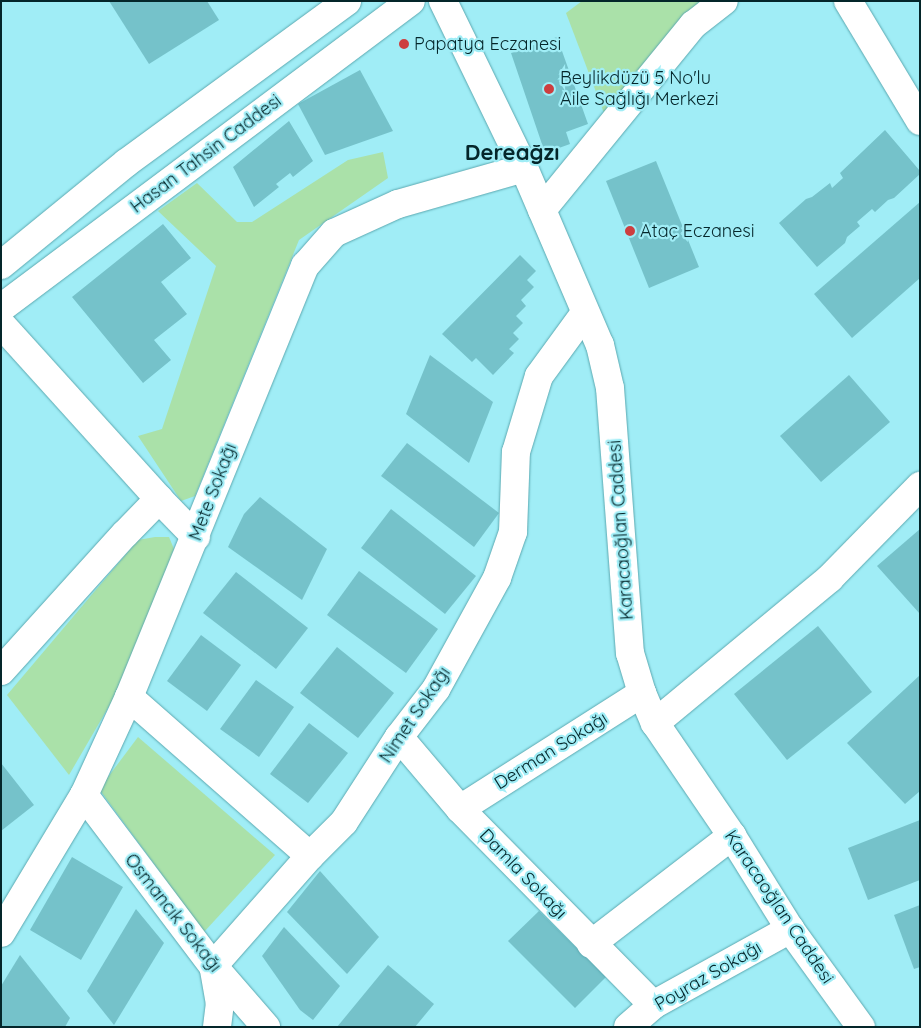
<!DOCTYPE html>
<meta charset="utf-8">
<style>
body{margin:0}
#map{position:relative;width:921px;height:1028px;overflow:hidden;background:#a0edf6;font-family:Quicksand,sans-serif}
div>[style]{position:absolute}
.green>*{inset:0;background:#aae1a9}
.building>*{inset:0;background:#75c2ca}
.roads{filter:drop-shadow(0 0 1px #5ba8b0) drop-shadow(0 0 1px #5ba8b0)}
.street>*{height:28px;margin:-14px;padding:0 14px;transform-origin:14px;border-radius:14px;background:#fff}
.secondary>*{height:28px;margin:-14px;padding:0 14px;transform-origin:14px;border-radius:14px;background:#fff}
.dots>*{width:14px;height:14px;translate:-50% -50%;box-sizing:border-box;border:2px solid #a0edf6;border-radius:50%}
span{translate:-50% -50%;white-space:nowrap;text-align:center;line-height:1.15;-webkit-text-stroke:4.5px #a0edf6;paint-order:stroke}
.poi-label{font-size:18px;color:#04262a}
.left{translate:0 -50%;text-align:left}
.street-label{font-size:18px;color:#04262a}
.district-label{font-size:22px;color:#04262a;font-weight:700}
.frame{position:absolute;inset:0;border:2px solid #04262a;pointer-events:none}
</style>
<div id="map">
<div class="green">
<div style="clip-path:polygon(582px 1px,705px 1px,607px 121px,566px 13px)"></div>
<div style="clip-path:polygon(383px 152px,388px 178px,299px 240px,195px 496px,181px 501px,138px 436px,162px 429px,216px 266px,158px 211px,197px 183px,237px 222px,252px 222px,348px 160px)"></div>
<div style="clip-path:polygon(155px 537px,169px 537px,174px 549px,119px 689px,69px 775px,7px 695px,138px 540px)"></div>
<div style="clip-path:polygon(138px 737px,275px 855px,204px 932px,99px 789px)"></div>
</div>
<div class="building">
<div style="clip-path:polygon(109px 1px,207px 1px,219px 20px,149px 64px)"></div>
<div style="clip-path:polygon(557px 37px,588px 124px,566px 132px,570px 144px,545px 153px,511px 53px)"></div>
<div style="clip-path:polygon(360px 70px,393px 131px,325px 155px,298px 104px)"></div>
<div style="clip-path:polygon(289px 121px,313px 161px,293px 177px,290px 173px,276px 184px,279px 187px,254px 207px,233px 167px)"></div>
<div style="clip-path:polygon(885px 130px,920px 171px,920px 174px,894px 198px,888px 200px,875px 212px,872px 209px,857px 222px,860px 226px,847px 237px,845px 243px,817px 267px,779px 223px,806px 199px,812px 197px,830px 183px,832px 188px,843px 178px,840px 173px)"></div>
<div style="clip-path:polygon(656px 161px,699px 267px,649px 288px,606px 181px)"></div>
<div style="clip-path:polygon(920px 202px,920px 278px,852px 338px,814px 294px)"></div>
<div style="clip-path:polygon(163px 224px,191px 258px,161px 282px,187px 314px,154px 340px,171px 360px,143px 383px,72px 297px)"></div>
<div style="clip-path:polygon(520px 255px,536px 271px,527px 280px,534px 287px,521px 300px,526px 306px,516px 316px,523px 323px,513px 333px,519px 339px,509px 349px,514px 353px,493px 375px,476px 358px,472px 362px,442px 334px)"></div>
<div style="clip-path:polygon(430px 355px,493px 402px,469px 463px,406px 414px)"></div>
<div style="clip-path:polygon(849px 375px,890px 422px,821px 482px,780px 436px)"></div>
<div style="clip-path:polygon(407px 443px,499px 513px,474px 547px,381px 476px)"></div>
<div style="clip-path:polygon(260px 497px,327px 549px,302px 600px,228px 547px,244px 514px)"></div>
<div style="clip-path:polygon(391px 509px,476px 576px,445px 614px,361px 548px)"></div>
<div style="clip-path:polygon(920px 529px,920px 614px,877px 566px)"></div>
<div style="clip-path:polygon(359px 571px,438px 629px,406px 673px,327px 615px)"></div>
<div style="clip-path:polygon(236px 572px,308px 628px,276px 669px,203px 613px)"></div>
<div style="clip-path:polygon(818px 626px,872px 692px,787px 760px,734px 694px)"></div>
<div style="clip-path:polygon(201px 635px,241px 665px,207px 711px,167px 681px)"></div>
<div style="clip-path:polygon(337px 647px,394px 693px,358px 738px,300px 693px)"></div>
<div style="clip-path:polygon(920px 675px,920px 791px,905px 804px,847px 743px)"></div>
<div style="clip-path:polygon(256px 680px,294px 707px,259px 757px,220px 729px)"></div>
<div style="clip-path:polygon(309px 723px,348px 753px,308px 803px,270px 774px)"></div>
<div style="clip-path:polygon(1px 763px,34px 805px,1px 831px)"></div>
<div style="clip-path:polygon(920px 820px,920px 880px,868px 900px,848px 848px)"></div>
<div style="clip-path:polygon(72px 857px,123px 887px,81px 960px,30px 930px)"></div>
<div style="clip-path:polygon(320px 871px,379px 937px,347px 974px,287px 912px)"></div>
<div style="clip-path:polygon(920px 905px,920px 967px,914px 969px,894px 915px)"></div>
<div style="clip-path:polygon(136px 909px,164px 943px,114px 1025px,87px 991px)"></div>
<div style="clip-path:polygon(539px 911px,606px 977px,575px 1008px,508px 941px)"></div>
<div style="clip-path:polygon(284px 927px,340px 986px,313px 1020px,300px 1010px,262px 956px)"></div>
<div style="clip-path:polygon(20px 955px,70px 1018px,65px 1027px,1px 1027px,1px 986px)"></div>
<div style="clip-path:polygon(388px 965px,434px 1004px,415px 1027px,337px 1027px)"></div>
</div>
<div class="roads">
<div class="street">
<div style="left:848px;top:1px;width:140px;rotate:59deg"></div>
<div style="left:542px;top:210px;width:239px;rotate:-50.8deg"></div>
<div style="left:693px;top:25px;width:39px;rotate:-38deg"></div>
<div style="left:1px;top:324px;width:236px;rotate:47.9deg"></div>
<div style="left:159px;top:499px;width:53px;rotate:45.8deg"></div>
<div style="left:1px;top:671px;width:185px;rotate:-47.9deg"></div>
<div style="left:125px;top:534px;width:49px;rotate:-45.8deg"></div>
<div style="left:129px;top:697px;width:241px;rotate:41.3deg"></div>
<div style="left:655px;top:723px;width:227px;rotate:-39.6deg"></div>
<div style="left:830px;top:578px;width:129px;rotate:-45.6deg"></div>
<div style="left:399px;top:737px;width:94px;rotate:49.7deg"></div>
<div style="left:460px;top:809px;width:275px;rotate:45.4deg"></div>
<div style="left:84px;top:795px;width:214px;rotate:53deg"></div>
<div style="left:213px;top:966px;width:81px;rotate:49deg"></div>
<div style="left:460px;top:809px;width:216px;rotate:-32.5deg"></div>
<div style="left:1px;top:933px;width:161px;rotate:-59deg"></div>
<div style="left:84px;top:795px;width:108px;rotate:-65.3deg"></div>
<div style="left:129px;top:697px;width:466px;rotate:-67.8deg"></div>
<div style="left:305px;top:266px;width:44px;rotate:-48.7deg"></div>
<div style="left:334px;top:233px;width:70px;rotate:-24.4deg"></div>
<div style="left:398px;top:204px;width:131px;rotate:-15.9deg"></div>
<div style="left:591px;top:944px;width:178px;rotate:-37.5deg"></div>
<div style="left:217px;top:1027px;width:23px;rotate:-83deg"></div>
<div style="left:220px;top:1004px;width:39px;rotate:-100deg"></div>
<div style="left:213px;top:966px;width:147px;rotate:-48.6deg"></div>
<div style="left:310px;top:856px;width:48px;rotate:-45deg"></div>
<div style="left:344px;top:822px;width:101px;rotate:-57.1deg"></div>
<div style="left:399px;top:737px;width:61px;rotate:-52.4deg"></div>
<div style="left:436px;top:689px;width:127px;rotate:-61.2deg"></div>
<div style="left:497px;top:578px;width:49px;rotate:-70.8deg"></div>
<div style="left:513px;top:532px;width:80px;rotate:-87.9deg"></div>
<div style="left:516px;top:452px;width:79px;rotate:-73.2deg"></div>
<div style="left:539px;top:376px;width:78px;rotate:-53.9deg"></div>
<div style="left:628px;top:1027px;width:33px;rotate:-41deg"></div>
<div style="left:653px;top:1005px;width:157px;rotate:-29deg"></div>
</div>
<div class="secondary">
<div style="left:443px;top:1px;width:186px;rotate:64.1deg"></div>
<div style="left:524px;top:168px;width:193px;rotate:66.8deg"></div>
<div style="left:600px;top:345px;width:44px;rotate:76.9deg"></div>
<div style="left:610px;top:388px;width:266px;rotate:85.7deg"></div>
<div style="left:630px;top:653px;width:42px;rotate:73.3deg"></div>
<div style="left:642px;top:693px;width:33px;rotate:67deg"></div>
<div style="left:655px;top:723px;width:137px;rotate:55.7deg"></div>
<div style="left:732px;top:836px;width:110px;rotate:58.1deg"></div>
<div style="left:790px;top:929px;width:121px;rotate:54.1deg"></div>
<div style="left:1px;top:265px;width:161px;rotate:-39.2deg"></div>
<div style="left:126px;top:163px;width:274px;rotate:-36.2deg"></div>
<div style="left:1px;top:308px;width:512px;rotate:-36.83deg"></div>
</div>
</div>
<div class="dots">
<div style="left:404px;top:44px;background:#cd3e3f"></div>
<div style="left:549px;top:89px;background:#cd3e3f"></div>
<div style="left:630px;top:231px;background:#cd3e3f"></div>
</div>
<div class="poi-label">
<span class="left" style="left:414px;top:44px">Papatya Eczanesi</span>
<span class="left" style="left:560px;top:89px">Beylikdüzü 5 No'lu<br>Aile Sağlığı Merkezi</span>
<span class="left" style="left:640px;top:231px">Ataç Eczanesi</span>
</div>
<div class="street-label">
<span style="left:206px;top:154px;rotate:-37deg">Hasan Tahsin Caddesi</span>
<span style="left:213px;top:492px;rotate:-69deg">Mete Sokağı</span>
<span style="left:621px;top:530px;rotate:-94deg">Karacaoğlan Caddesi</span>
<span style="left:415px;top:715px;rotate:-56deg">Nimet Sokağı</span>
<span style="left:551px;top:751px;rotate:-32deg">Derman Sokağı</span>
<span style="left:523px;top:874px;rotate:46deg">Damla Sokağı</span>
<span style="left:779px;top:907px;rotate:56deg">Karacaoğlan Caddesi</span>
<span style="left:173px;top:913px;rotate:52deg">Osmancık Sokağı</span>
<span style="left:708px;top:976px;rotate:-30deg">Poyraz Sokağı</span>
</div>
<div class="district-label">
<span style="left:512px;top:153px">Dereağzı</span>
</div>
<div class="frame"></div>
</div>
